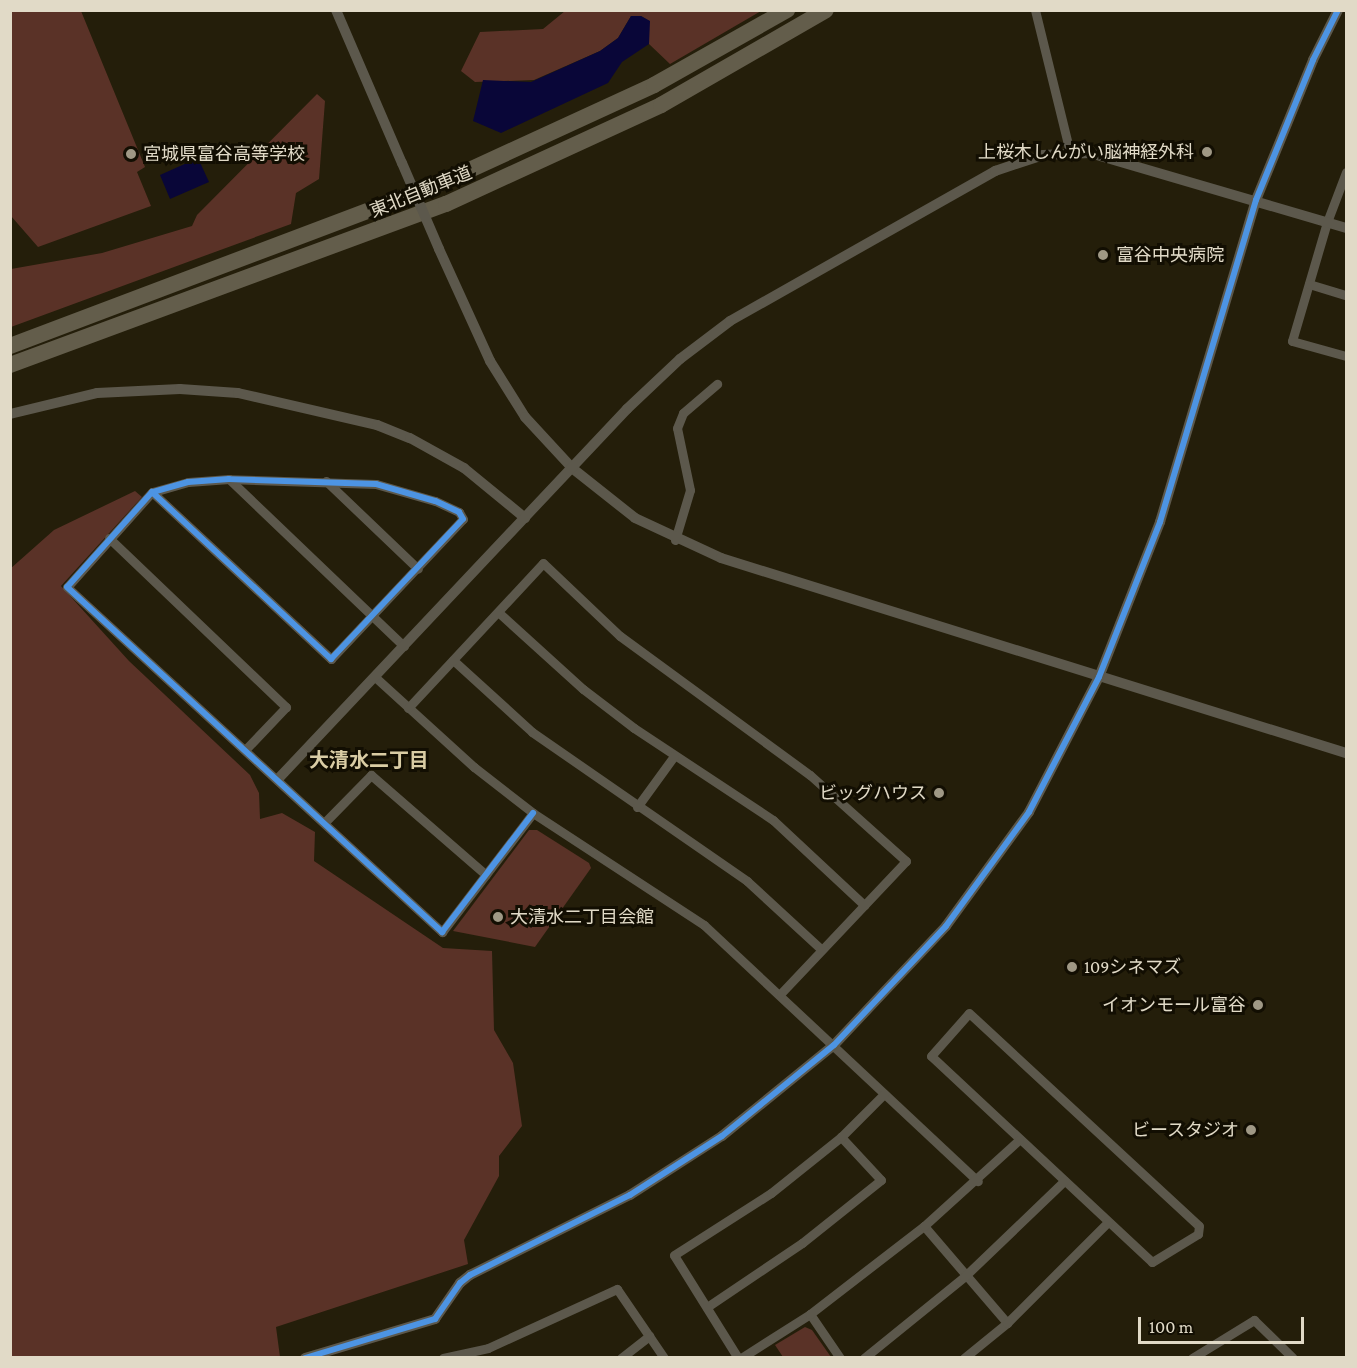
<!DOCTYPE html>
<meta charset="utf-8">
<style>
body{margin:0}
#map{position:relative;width:1357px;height:1368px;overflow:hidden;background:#241e0a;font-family:"Crimson Pro","Noto Sans JP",serif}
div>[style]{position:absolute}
.green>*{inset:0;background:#5a3227}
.water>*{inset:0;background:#090638}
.minor>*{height:9px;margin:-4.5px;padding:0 4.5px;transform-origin:4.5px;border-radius:4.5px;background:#5c584c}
.tertiary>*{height:10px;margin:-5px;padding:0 5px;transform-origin:5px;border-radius:5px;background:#5c584c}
.motorway>*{height:16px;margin:-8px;padding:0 8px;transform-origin:8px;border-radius:8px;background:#635d4b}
.tertiary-bridge>*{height:10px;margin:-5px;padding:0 5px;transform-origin:5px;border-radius:5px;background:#5c584c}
.cycleway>*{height:6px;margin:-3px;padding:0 3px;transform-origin:3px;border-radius:3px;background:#4d94e3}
.dots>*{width:16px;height:16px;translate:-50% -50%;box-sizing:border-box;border:3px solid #120e02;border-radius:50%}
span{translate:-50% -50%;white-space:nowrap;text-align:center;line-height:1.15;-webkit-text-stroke:6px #120e02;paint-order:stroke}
.poi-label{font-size:18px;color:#e1dac7}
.right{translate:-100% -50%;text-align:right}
.left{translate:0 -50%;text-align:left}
.street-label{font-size:18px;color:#e1dac7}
.neighbourhood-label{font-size:20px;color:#d9cca4;font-weight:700}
.frame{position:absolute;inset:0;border:12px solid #e1dac7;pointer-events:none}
.scale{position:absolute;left:1138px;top:1317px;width:166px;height:27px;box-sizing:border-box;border:3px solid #e1dac7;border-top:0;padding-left:8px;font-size:18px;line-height:21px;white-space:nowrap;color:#e1dac7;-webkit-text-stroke:4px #120e02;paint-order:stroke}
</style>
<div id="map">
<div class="green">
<div style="clip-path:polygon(11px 10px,81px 11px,145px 167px,137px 172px,151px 206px,38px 247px,11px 216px)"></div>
<div style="clip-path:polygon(565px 11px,761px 11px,670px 64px,649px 44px,649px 21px,641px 16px,631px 16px,618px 38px,600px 51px,534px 80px,475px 82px,461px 71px,480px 32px,543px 29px)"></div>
<div style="clip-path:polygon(317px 94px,325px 101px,319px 179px,296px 193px,291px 224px,11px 327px,11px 269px,102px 253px,192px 226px,197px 215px)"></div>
<div style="clip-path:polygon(135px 491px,142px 497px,61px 586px,129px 661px,250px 775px,259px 793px,260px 819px,282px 813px,315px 832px,314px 861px,443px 948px,492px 951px,494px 1030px,513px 1063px,522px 1126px,499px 1156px,499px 1176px,464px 1240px,468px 1264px,276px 1327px,280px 1357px,11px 1357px,10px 569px,54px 530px)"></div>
<div style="clip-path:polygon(529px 830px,537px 830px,589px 863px,591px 868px,535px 947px,453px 931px)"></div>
<div style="clip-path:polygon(805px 1327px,812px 1330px,831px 1357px,783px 1357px,775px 1345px)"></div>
</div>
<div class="water">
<div style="clip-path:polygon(631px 16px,641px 16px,650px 21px,649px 44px,622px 62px,608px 83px,501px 133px,473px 121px,483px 80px,531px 82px,600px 51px,618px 38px)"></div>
<div style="clip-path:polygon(198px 158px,209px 182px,170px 199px,160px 175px)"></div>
</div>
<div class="minor">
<div style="left:1035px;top:10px;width:147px;rotate:76.2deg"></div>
<div style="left:1346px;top:172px;width:53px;rotate:110.8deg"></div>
<div style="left:1327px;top:222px;width:124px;rotate:106.4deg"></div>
<div style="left:1292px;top:341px;width:56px;rotate:15.5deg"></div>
<div style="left:1309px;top:284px;width:39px;rotate:17deg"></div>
<div style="left:229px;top:479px;width:242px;rotate:43.7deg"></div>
<div style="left:326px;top:481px;width:127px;rotate:43.7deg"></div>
<div style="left:152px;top:492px;width:245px;rotate:43deg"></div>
<div style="left:331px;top:659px;width:192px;rotate:-46.7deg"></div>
<div style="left:463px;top:519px;width:8px;rotate:-120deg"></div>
<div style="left:459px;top:512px;width:26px;rotate:-155deg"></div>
<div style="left:435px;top:501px;width:61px;rotate:-163.9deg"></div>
<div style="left:376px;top:484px;width:147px;rotate:-178.1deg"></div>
<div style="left:229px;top:479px;width:41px;rotate:175.8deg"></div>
<div style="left:188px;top:482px;width:37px;rotate:164deg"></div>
<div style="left:152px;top:492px;width:127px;rotate:131.8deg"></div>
<div style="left:67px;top:587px;width:510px;rotate:42.61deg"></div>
<div style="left:442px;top:932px;width:150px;rotate:-52.6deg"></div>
<div style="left:109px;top:538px;width:245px;rotate:43.7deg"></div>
<div style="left:286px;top:707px;width:59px;rotate:133.6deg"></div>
<div style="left:675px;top:540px;width:52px;rotate:-73.3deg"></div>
<div style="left:690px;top:490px;width:63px;rotate:-101.8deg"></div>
<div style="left:677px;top:428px;width:16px;rotate:-68deg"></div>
<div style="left:683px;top:413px;width:45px;rotate:-40.5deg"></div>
<div style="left:498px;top:612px;width:115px;rotate:42.2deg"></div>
<div style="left:583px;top:689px;width:64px;rotate:37.4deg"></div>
<div style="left:634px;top:728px;width:167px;rotate:33.5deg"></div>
<div style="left:773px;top:820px;width:125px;rotate:43deg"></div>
<div style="left:453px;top:660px;width:107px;rotate:42.3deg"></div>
<div style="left:532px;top:732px;width:262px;rotate:34.7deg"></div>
<div style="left:747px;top:881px;width:100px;rotate:42.6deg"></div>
<div style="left:375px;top:677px;width:134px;rotate:42.3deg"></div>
<div style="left:474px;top:767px;width:75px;rotate:37.9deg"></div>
<div style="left:533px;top:813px;width:204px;rotate:33.2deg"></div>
<div style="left:704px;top:925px;width:375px;rotate:43.1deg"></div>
<div style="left:408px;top:708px;width:198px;rotate:-47deg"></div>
<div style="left:543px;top:563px;width:106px;rotate:43.5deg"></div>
<div style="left:620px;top:636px;width:235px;rotate:36.2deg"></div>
<div style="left:810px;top:775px;width:129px;rotate:41.9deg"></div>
<div style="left:906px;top:861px;width:182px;rotate:133.4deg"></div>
<div style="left:637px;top:807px;width:63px;rotate:-54deg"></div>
<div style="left:325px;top:822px;width:66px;rotate:-45.6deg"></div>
<div style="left:371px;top:775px;width:152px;rotate:41deg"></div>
<div style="left:969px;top:1013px;width:313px;rotate:42.8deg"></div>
<div style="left:1199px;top:1226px;width:8px;rotate:97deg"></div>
<div style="left:1198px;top:1234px;width:54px;rotate:148.7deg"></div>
<div style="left:1152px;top:1262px;width:302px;rotate:-137deg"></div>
<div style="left:931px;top:1056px;width:57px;rotate:-48.5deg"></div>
<div style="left:924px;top:1226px;width:128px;rotate:49.4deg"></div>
<div style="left:707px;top:1307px;width:115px;rotate:-34deg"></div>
<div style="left:802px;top:1243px;width:101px;rotate:-38.6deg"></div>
<div style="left:881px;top:1180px;width:59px;rotate:-132.9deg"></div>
<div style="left:810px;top:1314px;width:53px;rotate:55.7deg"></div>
<div style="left:443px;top:1358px;width:46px;rotate:-12.5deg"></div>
<div style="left:488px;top:1348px;width:142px;rotate:-24.6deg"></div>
<div style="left:617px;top:1289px;width:83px;rotate:55.7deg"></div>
<div style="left:621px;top:1358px;width:36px;rotate:-38deg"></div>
<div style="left:738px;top:1358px;width:121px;rotate:-121.9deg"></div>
<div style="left:674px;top:1255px;width:115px;rotate:-32.6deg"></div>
<div style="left:771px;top:1193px;width:90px;rotate:-38.7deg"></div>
<div style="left:841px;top:1137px;width:61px;rotate:-45deg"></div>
<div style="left:741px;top:1358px;width:82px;rotate:-32.5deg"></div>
<div style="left:810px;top:1314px;width:144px;rotate:-37.7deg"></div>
<div style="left:924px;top:1226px;width:128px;rotate:-42.2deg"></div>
<div style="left:864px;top:1358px;width:129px;rotate:-39deg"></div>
<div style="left:964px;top:1277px;width:139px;rotate:-43.8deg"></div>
<div style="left:964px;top:1358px;width:55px;rotate:-39.1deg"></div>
<div style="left:1007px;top:1323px;width:143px;rotate:-45deg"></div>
<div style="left:1192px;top:1358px;width:73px;rotate:-31.5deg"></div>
<div style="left:1254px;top:1320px;width:54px;rotate:44.3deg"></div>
</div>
<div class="tertiary">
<div style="left:336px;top:10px;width:167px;rotate:66.7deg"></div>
<div style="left:439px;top:249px;width:123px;rotate:65.5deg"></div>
<div style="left:490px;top:361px;width:66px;rotate:58deg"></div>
<div style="left:525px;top:417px;width:69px;rotate:47.3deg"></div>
<div style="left:572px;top:468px;width:80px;rotate:38.4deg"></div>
<div style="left:635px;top:518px;width:95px;rotate:24.9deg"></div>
<div style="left:721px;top:558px;width:655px;rotate:17.33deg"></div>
<div style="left:10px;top:414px;width:89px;rotate:-13.6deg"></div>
<div style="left:97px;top:393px;width:83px;rotate:-2.8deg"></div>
<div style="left:180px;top:389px;width:58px;rotate:3.9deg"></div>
<div style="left:238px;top:393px;width:143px;rotate:13deg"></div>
<div style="left:377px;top:425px;width:35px;rotate:22deg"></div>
<div style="left:410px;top:438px;width:62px;rotate:29.1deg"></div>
<div style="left:464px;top:468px;width:79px;rotate:39.3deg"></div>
<div style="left:278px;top:779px;width:509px;rotate:-46.67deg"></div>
<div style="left:627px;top:409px;width:73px;rotate:-43.3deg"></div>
<div style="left:680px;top:359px;width:63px;rotate:-37.2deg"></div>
<div style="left:730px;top:321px;width:305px;rotate:-29.5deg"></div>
<div style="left:995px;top:171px;width:51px;rotate:-18.4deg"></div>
<div style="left:1043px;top:155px;width:47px;rotate:-2.4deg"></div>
<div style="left:1090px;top:153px;width:267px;rotate:16.3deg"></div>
<div style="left:305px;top:1358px;width:136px;rotate:-16.7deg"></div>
<div style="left:435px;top:1319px;width:44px;rotate:-55.2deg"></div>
<div style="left:460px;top:1283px;width:13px;rotate:-39deg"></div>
<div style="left:470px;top:1275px;width:179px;rotate:-26.6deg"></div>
<div style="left:630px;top:1195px;width:109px;rotate:-32.7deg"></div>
<div style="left:722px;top:1136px;width:144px;rotate:-39.1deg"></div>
<div style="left:834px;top:1045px;width:163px;rotate:-46.7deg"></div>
<div style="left:946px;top:926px;width:141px;rotate:-53.9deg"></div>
<div style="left:1029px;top:812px;width:152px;rotate:-62.6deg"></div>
<div style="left:1099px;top:677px;width:167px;rotate:-68.5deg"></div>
<div style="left:1160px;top:522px;width:336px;rotate:-73.4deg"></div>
<div style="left:1256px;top:200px;width:151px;rotate:-67.8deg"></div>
<div style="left:1313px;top:60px;width:56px;rotate:-63.4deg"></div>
</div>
<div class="motorway">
<div style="left:10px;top:346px;width:459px;rotate:-20.7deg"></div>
<div style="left:439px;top:184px;width:237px;rotate:-24.7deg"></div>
<div style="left:654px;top:85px;width:153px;rotate:-29.4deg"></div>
<div style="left:10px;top:365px;width:465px;rotate:-20.3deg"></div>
<div style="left:446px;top:204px;width:237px;rotate:-24.7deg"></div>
<div style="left:661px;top:105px;width:190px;rotate:-29.9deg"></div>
</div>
<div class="tertiary-bridge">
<div style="left:402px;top:163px;width:94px;rotate:66.7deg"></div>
</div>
<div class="cycleway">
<div style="left:152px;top:492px;width:245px;rotate:43deg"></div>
<div style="left:331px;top:659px;width:192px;rotate:-46.7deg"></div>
<div style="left:463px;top:519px;width:8px;rotate:-120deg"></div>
<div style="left:459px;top:512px;width:26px;rotate:-155deg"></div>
<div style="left:435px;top:501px;width:61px;rotate:-163.9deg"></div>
<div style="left:376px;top:484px;width:147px;rotate:-178.1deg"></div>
<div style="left:229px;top:479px;width:41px;rotate:175.8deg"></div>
<div style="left:188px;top:482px;width:37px;rotate:164deg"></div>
<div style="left:152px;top:492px;width:127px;rotate:131.8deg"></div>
<div style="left:67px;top:587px;width:510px;rotate:42.61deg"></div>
<div style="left:442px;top:932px;width:150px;rotate:-52.6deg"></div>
<div style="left:305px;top:1358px;width:136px;rotate:-16.7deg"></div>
<div style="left:435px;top:1319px;width:44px;rotate:-55.2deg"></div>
<div style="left:460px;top:1283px;width:13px;rotate:-39deg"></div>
<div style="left:470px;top:1275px;width:179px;rotate:-26.6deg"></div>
<div style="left:630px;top:1195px;width:109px;rotate:-32.7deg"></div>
<div style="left:722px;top:1136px;width:144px;rotate:-39.1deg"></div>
<div style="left:834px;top:1045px;width:163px;rotate:-46.7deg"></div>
<div style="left:946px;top:926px;width:141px;rotate:-53.9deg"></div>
<div style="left:1029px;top:812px;width:152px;rotate:-62.6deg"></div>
<div style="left:1099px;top:677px;width:167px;rotate:-68.5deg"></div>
<div style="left:1160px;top:522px;width:336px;rotate:-73.4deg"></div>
<div style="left:1256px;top:200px;width:151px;rotate:-67.8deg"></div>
<div style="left:1313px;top:60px;width:56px;rotate:-63.4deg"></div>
</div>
<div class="dots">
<div style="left:1207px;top:152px;background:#9f9885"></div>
<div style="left:131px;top:154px;background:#9f9885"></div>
<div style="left:1103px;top:255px;background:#9f9885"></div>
<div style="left:939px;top:793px;background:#9f9885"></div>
<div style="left:498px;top:917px;background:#9f9885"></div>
<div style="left:1072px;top:967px;background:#9f9885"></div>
<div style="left:1258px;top:1005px;background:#9f9885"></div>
<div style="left:1251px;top:1130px;background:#9f9885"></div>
</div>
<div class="poi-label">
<span class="right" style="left:1194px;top:152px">上桜木しんがい脳神経外科</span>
<span class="left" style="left:143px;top:154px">宮城県富谷高等学校</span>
<span class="left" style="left:1116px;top:255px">富谷中央病院</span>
<span class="right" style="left:927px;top:793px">ビッグハウス</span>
<span class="left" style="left:510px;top:917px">大清水二丁目会館</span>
<span class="left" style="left:1084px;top:967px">109シネマズ</span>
<span class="right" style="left:1246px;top:1005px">イオンモール富谷</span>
<span class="right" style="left:1239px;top:1130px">ビースタジオ</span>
</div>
<div class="street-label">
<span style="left:421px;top:192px;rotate:-22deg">東北自動車道</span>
</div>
<div class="neighbourhood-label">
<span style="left:369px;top:760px">大清水二丁目</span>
</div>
<div class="frame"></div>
<div class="scale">100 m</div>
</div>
